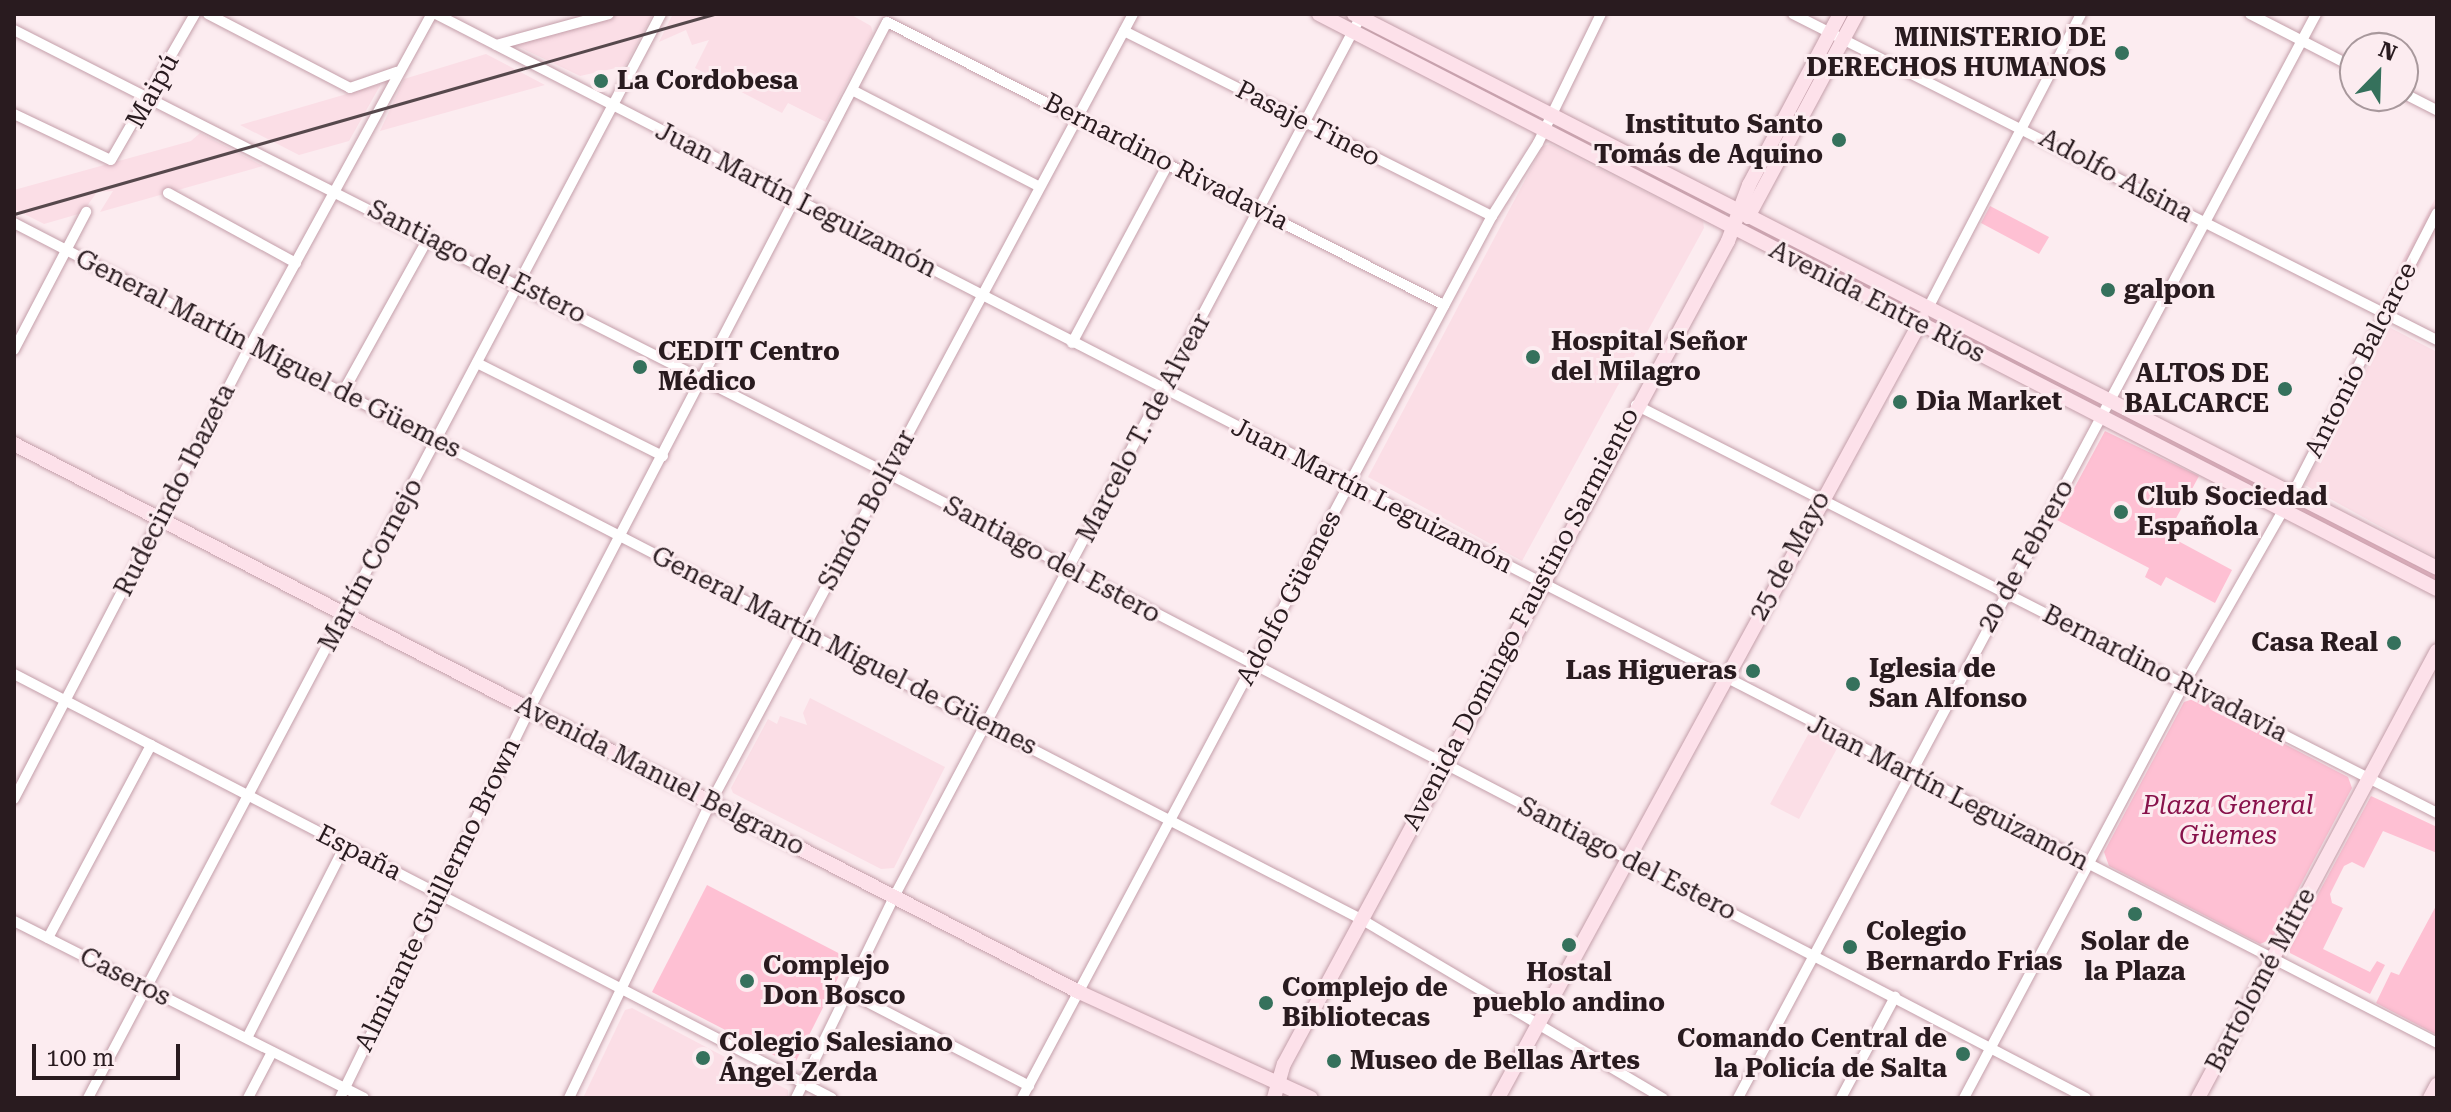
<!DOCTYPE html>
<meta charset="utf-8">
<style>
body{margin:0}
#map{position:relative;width:2451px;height:1112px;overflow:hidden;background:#fcecf0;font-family:"Roboto Serif",serif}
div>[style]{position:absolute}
.built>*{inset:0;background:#fbdee6}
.green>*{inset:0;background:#fec0d3}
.roads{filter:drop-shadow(0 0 2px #c49faa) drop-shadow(0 0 2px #c49faa)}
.street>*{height:10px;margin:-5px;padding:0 5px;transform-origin:5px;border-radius:5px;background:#fff}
.secondary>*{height:14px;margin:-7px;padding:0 7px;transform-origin:7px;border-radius:7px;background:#fde1ea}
.rail>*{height:3px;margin:-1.5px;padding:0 1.5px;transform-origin:1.5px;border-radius:1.5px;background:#56484c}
.dots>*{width:22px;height:22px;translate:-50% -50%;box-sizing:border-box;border:4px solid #fcecf0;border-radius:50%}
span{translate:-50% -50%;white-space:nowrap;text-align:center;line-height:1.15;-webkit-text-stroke:6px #fcecf0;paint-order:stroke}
.poi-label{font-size:26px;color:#291b1f;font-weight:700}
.right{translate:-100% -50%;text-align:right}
.left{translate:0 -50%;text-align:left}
.street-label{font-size:26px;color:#291b1f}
.park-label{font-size:26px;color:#88124b;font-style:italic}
.frame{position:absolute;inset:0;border:16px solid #291b1f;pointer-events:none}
.north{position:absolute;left:2339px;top:32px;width:80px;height:80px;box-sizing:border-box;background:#fcecf0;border:2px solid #a8989c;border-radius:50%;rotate:23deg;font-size:22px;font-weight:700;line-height:32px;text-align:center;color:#291b1f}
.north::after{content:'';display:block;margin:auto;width:28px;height:36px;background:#35715c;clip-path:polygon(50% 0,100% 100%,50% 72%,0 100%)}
.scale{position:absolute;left:32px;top:1044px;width:148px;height:36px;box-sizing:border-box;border:4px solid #291b1f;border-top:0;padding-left:10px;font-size:24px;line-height:28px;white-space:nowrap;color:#291b1f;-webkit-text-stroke:6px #fcecf0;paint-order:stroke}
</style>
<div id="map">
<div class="built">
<div style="clip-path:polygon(618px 14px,653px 14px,625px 66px,580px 76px,515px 45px)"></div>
<div style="clip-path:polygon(673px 14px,850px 14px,871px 26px,873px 33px,826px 122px,788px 103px,782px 113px,695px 68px,709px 40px,692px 45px,686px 30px,659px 42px)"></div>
<div style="clip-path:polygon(486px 54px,545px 85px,380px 131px,404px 79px)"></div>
<div style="clip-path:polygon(381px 84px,349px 141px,299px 155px,240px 125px)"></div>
<div style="clip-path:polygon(200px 133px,263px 166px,100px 212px,113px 191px,97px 192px,82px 213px,44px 224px,14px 209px,14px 190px,191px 141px)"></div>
<div style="clip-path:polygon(1550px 144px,1703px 221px,1704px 228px,1522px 561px,1368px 477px,1543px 146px)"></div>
<div style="clip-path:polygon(2437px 195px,2437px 231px,2396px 309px,2381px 301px)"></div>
<div style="clip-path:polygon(2389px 327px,2437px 352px,2437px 558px,2305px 485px)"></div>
<div style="clip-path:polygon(810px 698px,945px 767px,894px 868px,881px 869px,733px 793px,731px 788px,768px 719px,777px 724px,780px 716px,807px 725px,803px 713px)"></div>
<div style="clip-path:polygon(1811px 729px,1840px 743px,1799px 819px,1770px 804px)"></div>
<div style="clip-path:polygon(632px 1008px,788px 1090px,788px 1098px,583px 1098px,625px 1010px)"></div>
</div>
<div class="green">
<div style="clip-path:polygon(1372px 29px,1540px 115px,1537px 122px,1368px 36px)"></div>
<div style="clip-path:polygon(1558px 125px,1726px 211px,1723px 218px,1554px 132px)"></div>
<div style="clip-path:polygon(1990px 206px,2049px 237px,2039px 254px,1981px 223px)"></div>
<div style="clip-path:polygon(1750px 223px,1918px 309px,1914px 316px,1746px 230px)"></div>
<div style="clip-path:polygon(1933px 317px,2101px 403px,2098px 410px,1929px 324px)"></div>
<div style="clip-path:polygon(2114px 410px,2282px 496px,2279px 503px,2110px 417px)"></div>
<div style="clip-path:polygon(2105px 431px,2199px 476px,2167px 535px,2232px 570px,2215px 603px,2166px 577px,2161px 586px,2145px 577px,2149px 568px,2057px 520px)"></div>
<div style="clip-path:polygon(2295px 502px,2437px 574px,2437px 583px,2292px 509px)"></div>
<div style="clip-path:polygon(2196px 698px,2348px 777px,2352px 788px,2272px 939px,2260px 944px,2109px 866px,2104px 852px,2184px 702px)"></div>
<div style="clip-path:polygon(2371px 796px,2437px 827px,2437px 853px,2383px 831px,2364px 868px,2352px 862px,2344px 866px,2330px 894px,2332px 903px,2343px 908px,2323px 949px,2370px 972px,2377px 961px,2385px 965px,2370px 994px,2290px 953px,2290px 946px)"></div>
<div style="clip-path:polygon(707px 885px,848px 958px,796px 1061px,789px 1063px,652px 992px)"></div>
<div style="clip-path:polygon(2437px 904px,2437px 1035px,2376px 1003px,2391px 972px,2399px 975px)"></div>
</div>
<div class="roads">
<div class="street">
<div style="left:208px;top:14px;width:160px;rotate:27.5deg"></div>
<div style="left:350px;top:88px;width:49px;rotate:-19.2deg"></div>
<div style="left:436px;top:14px;width:2250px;rotate:27.21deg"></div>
<div style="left:1793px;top:14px;width:722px;rotate:26.85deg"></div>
<div style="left:2250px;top:14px;width:118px;rotate:27.2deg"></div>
<div style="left:14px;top:30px;width:979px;rotate:26.91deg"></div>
<div style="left:887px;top:473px;width:1352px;rotate:27.53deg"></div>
<div style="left:1124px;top:31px;width:412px;rotate:26.7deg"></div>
<div style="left:496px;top:45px;width:117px;rotate:-15.3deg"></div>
<div style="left:854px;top:91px;width:209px;rotate:27.3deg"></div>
<div style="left:2403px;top:93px;width:38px;rotate:27deg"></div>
<div style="left:14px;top:114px;width:107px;rotate:25.4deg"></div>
<div style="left:111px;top:160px;width:168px;rotate:-60.1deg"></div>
<div style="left:168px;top:193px;width:146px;rotate:28.7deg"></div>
<div style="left:14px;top:223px;width:1516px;rotate:27.33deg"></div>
<div style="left:1361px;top:919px;width:351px;rotate:30.7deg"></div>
<div style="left:1928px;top:308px;width:331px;rotate:-62.5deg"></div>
<div style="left:1072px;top:343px;width:203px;rotate:-61.8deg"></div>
<div style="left:14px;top:350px;width:156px;rotate:-62.4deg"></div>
<div style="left:477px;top:363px;width:208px;rotate:26.6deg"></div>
<div style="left:343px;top:392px;width:177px;rotate:-61deg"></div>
<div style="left:1636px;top:405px;width:899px;rotate:26.99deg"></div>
<div style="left:14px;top:674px;width:921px;rotate:27.4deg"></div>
<div style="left:14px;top:799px;width:513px;rotate:-62.49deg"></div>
<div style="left:251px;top:344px;width:376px;rotate:-61.3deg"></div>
<div style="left:14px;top:921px;width:392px;rotate:26.8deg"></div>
<div style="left:48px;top:938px;width:219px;rotate:-61.9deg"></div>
<div style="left:848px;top:992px;width:204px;rotate:27.4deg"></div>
<div style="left:247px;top:1038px;width:216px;rotate:-63deg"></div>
<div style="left:88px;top:1098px;width:1226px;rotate:-62.14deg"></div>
<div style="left:248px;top:1098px;width:52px;rotate:-62.4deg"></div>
<div style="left:340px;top:1098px;width:434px;rotate:-64deg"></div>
<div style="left:530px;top:708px;width:773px;rotate:-62.51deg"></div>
<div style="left:887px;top:22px;width:625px;rotate:26.93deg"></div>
<div style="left:569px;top:1098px;width:328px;rotate:-64.4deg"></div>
<div style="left:711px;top:802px;width:894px;rotate:-61.83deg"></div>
<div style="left:796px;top:1098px;width:226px;rotate:-64deg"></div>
<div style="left:895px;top:895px;width:997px;rotate:-62.07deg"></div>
<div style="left:1022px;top:1098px;width:999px;rotate:-61.95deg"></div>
<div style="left:1492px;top:216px;width:86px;rotate:-57.8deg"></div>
<div style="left:1538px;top:143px;width:144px;rotate:-64deg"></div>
<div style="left:1738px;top:1098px;width:1228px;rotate:-61.93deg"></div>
<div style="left:1841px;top:1098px;width:115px;rotate:-61.9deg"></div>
<div style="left:1964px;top:1098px;width:469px;rotate:-62deg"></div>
<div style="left:2184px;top:684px;width:218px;rotate:-60.3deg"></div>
<div style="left:2292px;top:495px;width:317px;rotate:-62.8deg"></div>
</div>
<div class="secondary">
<div style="left:1319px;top:14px;width:1257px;rotate:27.22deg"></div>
<div style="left:1354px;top:14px;width:1216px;rotate:27.09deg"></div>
<div style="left:1748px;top:217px;width:230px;rotate:-61.8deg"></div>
<div style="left:14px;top:444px;width:1198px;rotate:27.23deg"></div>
<div style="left:1079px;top:992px;width:255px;rotate:24.6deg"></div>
<div style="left:1274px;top:1098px;width:35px;rotate:-74deg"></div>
<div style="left:1284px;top:1064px;width:935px;rotate:-61.65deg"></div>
<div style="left:1728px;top:241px;width:60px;rotate:-69.4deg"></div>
<div style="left:1749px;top:185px;width:194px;rotate:-62deg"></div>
<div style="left:1498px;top:1098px;width:887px;rotate:-61.44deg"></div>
<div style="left:2198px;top:1098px;width:507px;rotate:-61.87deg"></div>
<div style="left:2430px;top:1098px;width:15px;rotate:-62deg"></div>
</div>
</div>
<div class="rail">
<div style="left:14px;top:214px;width:728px;rotate:-15.95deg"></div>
</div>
<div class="dots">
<div style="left:2122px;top:53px;background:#35715c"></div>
<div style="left:601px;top:81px;background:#35715c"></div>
<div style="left:1839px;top:140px;background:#35715c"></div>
<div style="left:2108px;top:290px;background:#35715c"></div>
<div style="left:1533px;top:357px;background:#35715c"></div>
<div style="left:640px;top:367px;background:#35715c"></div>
<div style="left:2285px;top:389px;background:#35715c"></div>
<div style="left:1900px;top:402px;background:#35715c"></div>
<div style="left:2121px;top:512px;background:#35715c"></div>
<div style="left:2394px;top:643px;background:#35715c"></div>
<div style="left:1753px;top:671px;background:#35715c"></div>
<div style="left:1853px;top:684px;background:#35715c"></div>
<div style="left:2135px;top:914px;background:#35715c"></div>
<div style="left:1569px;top:945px;background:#35715c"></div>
<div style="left:1850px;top:947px;background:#35715c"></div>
<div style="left:747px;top:981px;background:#35715c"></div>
<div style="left:1266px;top:1003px;background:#35715c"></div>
<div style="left:1963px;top:1054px;background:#35715c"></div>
<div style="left:703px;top:1058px;background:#35715c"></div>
<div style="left:1334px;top:1061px;background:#35715c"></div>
</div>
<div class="poi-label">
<span class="right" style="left:2106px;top:53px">MINISTERIO DE<br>DERECHOS HUMANOS</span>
<span class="left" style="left:617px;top:81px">La Cordobesa</span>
<span class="right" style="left:1823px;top:140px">Instituto Santo<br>Tomás de Aquino</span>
<span class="left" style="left:2124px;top:290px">galpon</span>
<span class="left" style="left:1551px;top:357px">Hospital Señor<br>del Milagro</span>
<span class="left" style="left:658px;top:367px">CEDIT Centro<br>Médico</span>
<span class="right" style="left:2269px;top:389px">ALTOS DE<br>BALCARCE</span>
<span class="left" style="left:1916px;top:402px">Dia Market</span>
<span class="left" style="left:2137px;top:512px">Club Sociedad<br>Española</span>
<span class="right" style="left:2378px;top:643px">Casa Real</span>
<span class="left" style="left:1869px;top:684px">Iglesia de<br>San Alfonso</span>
<span class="right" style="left:1737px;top:671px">Las Higueras</span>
<span class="left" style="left:1866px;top:947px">Colegio<br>Bernardo Frias</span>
<span style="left:2135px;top:957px">Solar de<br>la Plaza</span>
<span class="left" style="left:763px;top:981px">Complejo<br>Don Bosco</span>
<span style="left:1569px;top:988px">Hostal<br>pueblo andino</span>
<span class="left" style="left:1282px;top:1003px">Complejo de<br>Bibliotecas</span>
<span class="right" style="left:1947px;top:1054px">Comando Central de<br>la Policía de Salta</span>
<span class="left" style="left:719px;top:1058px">Colegio Salesiano<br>Ángel Zerda</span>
<span class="left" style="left:1350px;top:1061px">Museo de Bellas Artes</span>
</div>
<div class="street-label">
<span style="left:153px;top:91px;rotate:-61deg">Maipú</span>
<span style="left:1308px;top:124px;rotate:27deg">Pasaje Tineo</span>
<span style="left:1166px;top:162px;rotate:27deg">Bernardino Rivadavia</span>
<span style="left:2116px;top:176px;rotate:28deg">Adolfo Alsina</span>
<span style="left:796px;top:200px;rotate:27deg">Juan Martín Leguizamón</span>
<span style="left:477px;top:262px;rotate:27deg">Santiago del Estero</span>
<span style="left:1877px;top:302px;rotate:27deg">Avenida Entre Ríos</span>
<span style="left:268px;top:354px;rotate:27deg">General Martín Miguel de Güemes</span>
<span style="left:2361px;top:360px;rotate:-63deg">Antonio Balcarce</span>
<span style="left:1144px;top:428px;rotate:-62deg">Marcelo T. de Alvear</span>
<span style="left:175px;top:490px;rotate:-63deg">Rudecindo Ibazeta</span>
<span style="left:1372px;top:496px;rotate:27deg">Juan Martín Leguizamón</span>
<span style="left:867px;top:510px;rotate:-62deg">Simón Bolívar</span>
<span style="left:1790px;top:556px;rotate:-62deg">25 de Mayo</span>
<span style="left:2026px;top:556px;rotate:-61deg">20 de Febrero</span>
<span style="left:1052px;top:560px;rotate:28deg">Santiago del Estero</span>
<span style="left:371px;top:565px;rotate:-62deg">Martín Cornejo</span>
<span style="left:1289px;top:598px;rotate:-62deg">Adolfo Güemes</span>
<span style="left:1521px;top:619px;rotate:-62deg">Avenida Domingo Faustino Sarmiento</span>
<span style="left:844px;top:651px;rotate:27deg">General Martín Miguel de Güemes</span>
<span style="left:2165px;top:674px;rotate:27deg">Bernardino Rivadavia</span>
<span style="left:660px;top:776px;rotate:27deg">Avenida Manuel Belgrano</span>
<span style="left:1948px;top:793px;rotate:27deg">Juan Martín Leguizamón</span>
<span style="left:359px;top:853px;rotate:27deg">España</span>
<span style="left:1627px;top:859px;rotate:27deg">Santiago del Estero</span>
<span style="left:438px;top:895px;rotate:-64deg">Almirante Guillermo Brown</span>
<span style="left:125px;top:977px;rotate:27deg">Caseros</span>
<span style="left:2261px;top:980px;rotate:-62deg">Bartolomé Mitre</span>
</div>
<div class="park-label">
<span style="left:2228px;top:821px">Plaza General<br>Güemes</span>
</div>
<div class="frame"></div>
<div class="north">N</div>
<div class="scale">100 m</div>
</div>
